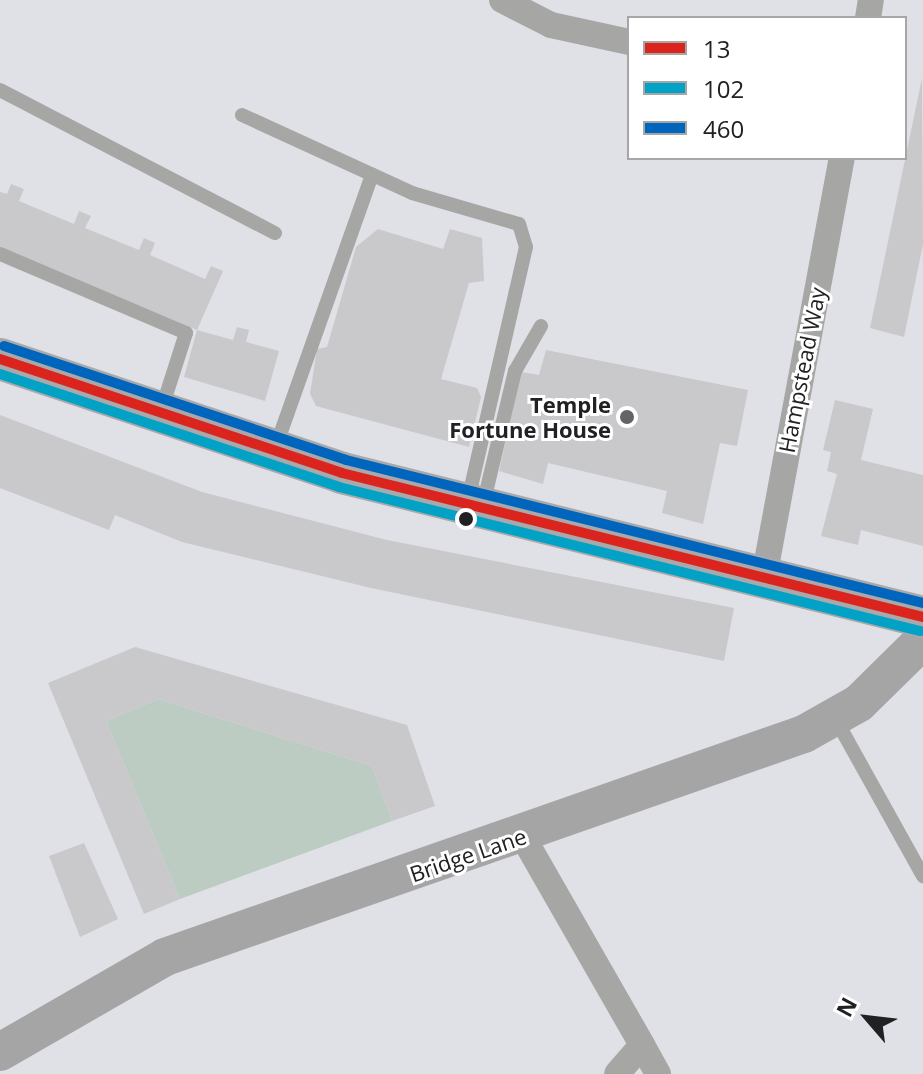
<!DOCTYPE html>
<style>
body{margin:0}
#map{position:relative;width:923px;height:1074px;overflow:hidden;background:#e0e1e6;font-family:"Open Sans",sans-serif}
div>[style]{position:absolute}
.green>*{inset:0;background:#bdccc3}
.building>*{inset:0;background:#c9c8cb}
.lane>*{height:14px;margin:-7px;padding:0 7px;transform-origin:7px;border-radius:7px;background:#a6a6a5}
.street>*{height:26px;margin:-13px;padding:0 13px;transform-origin:13px;border-radius:13px;background:#a6a6a5}
.secondary>*{height:38px;margin:-19px;padding:0 19px;transform-origin:19px;border-radius:19px;background:#a5a5a5}
.primary>*{height:42px;margin:-21px;padding:0 21px;transform-origin:21px;border-radius:21px;background:#a9a8aa}
.bus-1>*{height:10px;margin:-5px;padding:0 5px;transform-origin:5px;border-radius:5px;background:#dc241f}
.bus-2>*{height:10px;margin:-5px;padding:0 5px;transform-origin:5px;border-radius:5px;background:#02a2c6}
.bus-3>*{height:10px;margin:-5px;padding:0 5px;transform-origin:5px;border-radius:5px;background:#0065bd}
.dots>*{width:22px;height:22px;translate:-50% -50%;box-sizing:border-box;border:4px solid #fff;border-radius:50%}
span{translate:-50% -50%;white-space:nowrap;text-align:center;line-height:1.15;-webkit-text-stroke:6px #fff;paint-order:stroke}
.street-label{font-size:22px;color:#212124}
.poi-label{font-size:22px;color:#212124;font-weight:700}
.right{translate:-100% -50%;text-align:right}
.legend{position:absolute;left:627px;top:16px;width:280px;height:144px;box-sizing:border-box;background:#fff;border:2px solid #a6a6a7;margin:0;padding:10px 14px;list-style:none;font-size:24px;color:#212124}
.legend li{display:flex;align-items:center;gap:16px;height:40px}
.legend b{width:40px;border:2px solid #a6a6a7}
.north{position:absolute;left:827px;top:978px;width:80px;height:80px;-webkit-text-stroke:6px #fff;paint-order:stroke;rotate:298deg;font-size:22px;font-weight:700;line-height:32px;text-align:center;color:#212124}
.north::after{content:'';display:block;margin:auto;width:28px;height:36px;background:#212124;clip-path:polygon(50% 0,100% 100%,50% 72%,0 100%)}
</style>
<div id="map">
<div class="green">
<div style="clip-path:polygon(158px 699px,372px 766px,392px 821px,180px 899px,106px 721px)"></div>
</div>
<div class="building">
<div style="clip-path:polygon(922px 78px,923px 244px,904px 337px,870px 328px)"></div>
<div style="clip-path:polygon(11px 184px,24px 189px,19px 201px,74px 224px,79px 211px,91px 216px,85px 228px,139px 250px,144px 238px,155px 243px,150px 255px,205px 279px,211px 266px,223px 271px,197px 330px,0 247px,0 192px,7px 194px)"></div>
<div style="clip-path:polygon(378px 229px,443px 249px,450px 229px,482px 238px,484px 281px,469px 283px,441px 379px,477px 388px,481px 397px,469px 447px,316px 406px,310px 394px,317px 349px,327px 347px,356px 247px)"></div>
<div style="clip-path:polygon(237px 327px,249px 330px,246px 342px,279px 351px,265px 401px,184px 377px,197px 330px,233px 340px)"></div>
<div style="clip-path:polygon(546px 350px,748px 390px,737px 446px,720px 443px,703px 524px,662px 513px,667px 491px,548px 463px,543px 484px,499px 471px,521px 372px,539px 375px)"></div>
<div style="clip-path:polygon(835px 400px,873px 409px,861px 460px,923px 475px,923px 546px,861px 530px,858px 545px,821px 536px,837px 474px,827px 471px,831px 452px,823px 450px)"></div>
<div style="clip-path:polygon(0 415px,202px 492px,387px 540px,734px 608px,724px 661px,371px 588px,182px 542px,115px 515px,109px 530px,0 488px)"></div>
<div style="clip-path:polygon(135px 647px,407px 725px,435px 806px,392px 821px,372px 766px,158px 699px,106px 721px,180px 899px,144px 914px,48px 683px)"></div>
<div style="clip-path:polygon(84px 843px,118px 919px,80px 937px,49px 856px)"></div>
</div>
<div class="lane">
<div style="left:0;top:90px;width:310px;rotate:27.5deg"></div>
<div style="left:242px;top:115px;width:187px;rotate:24.6deg"></div>
<div style="left:412px;top:193px;width:111px;rotate:16.2deg"></div>
<div style="left:519px;top:224px;width:24px;rotate:73deg"></div>
<div style="left:526px;top:247px;width:261px;rotate:102.9deg"></div>
<div style="left:0;top:254px;width:202px;rotate:23deg"></div>
<div style="left:186px;top:333px;width:82px;rotate:107.8deg"></div>
<div style="left:276px;top:446px;width:288px;rotate:-70.5deg"></div>
<div style="left:483px;top:505px;width:138px;rotate:-76.6deg"></div>
<div style="left:515px;top:371px;width:52px;rotate:-60deg"></div>
<div style="left:835px;top:718px;width:181px;rotate:60.9deg"></div>
</div>
<div class="street">
<div style="left:502px;top:0;width:55px;rotate:27deg"></div>
<div style="left:551px;top:25px;width:80px;rotate:12.3deg"></div>
<div style="left:868px;top:18px;width:18px;rotate:-81deg"></div>
<div style="left:763px;top:583px;width:432px;rotate:-79.5deg"></div>
<div style="left:523px;top:837px;width:240px;rotate:60.2deg"></div>
<div style="left:642px;top:1045px;width:38px;rotate:131deg"></div>
<div style="left:642px;top:1045px;width:33px;rotate:61deg"></div>
</div>
<div class="secondary">
<div style="left:0;top:1052px;width:190px;rotate:-29.9deg"></div>
<div style="left:165px;top:957px;width:677px;rotate:-19.24deg"></div>
<div style="left:804px;top:734px;width:63px;rotate:-29.4deg"></div>
<div style="left:859px;top:703px;width:90px;rotate:-44.5deg"></div>
</div>
<div class="primary">
<div style="left:0;top:359px;width:360px;rotate:18.4deg"></div>
<div style="left:342px;top:473px;width:599px;rotate:13.92deg"></div>
</div>
<div class="bus-1">
<div style="left:0;top:359px;width:360px;rotate:18.4deg"></div>
<div style="left:342px;top:473px;width:599px;rotate:13.92deg"></div>
</div>
<div class="bus-2">
<div style="left:0;top:374px;width:357px;rotate:18.4deg"></div>
<div style="left:339px;top:487px;width:599px;rotate:13.92deg"></div>
</div>
<div class="bus-3">
<div style="left:4px;top:346px;width:360px;rotate:18.4deg"></div>
<div style="left:346px;top:460px;width:594px;rotate:13.92deg"></div>
</div>
<div class="dots">
<div style="left:627px;top:417px;background:#646468"></div>
<div style="left:466px;top:519px;background:#212124"></div>
</div>
<div class="street-label">
<span style="left:802px;top:370px;rotate:-79deg">Hampstead Way</span>
<span style="left:468px;top:855px;rotate:-19deg">Bridge Lane</span>
</div>
<div class="poi-label">
<span class="right" style="left:611px;top:417px">Temple<br>Fortune House</span>
</div>
<ul class="legend">
<li><b style="height:10px;background:#dc241f"></b>13</li>
<li><b style="height:10px;background:#02a2c6"></b>102</li>
<li><b style="height:10px;background:#0065bd"></b>460</li>
</ul>
<div class="north">N</div>
</div>
